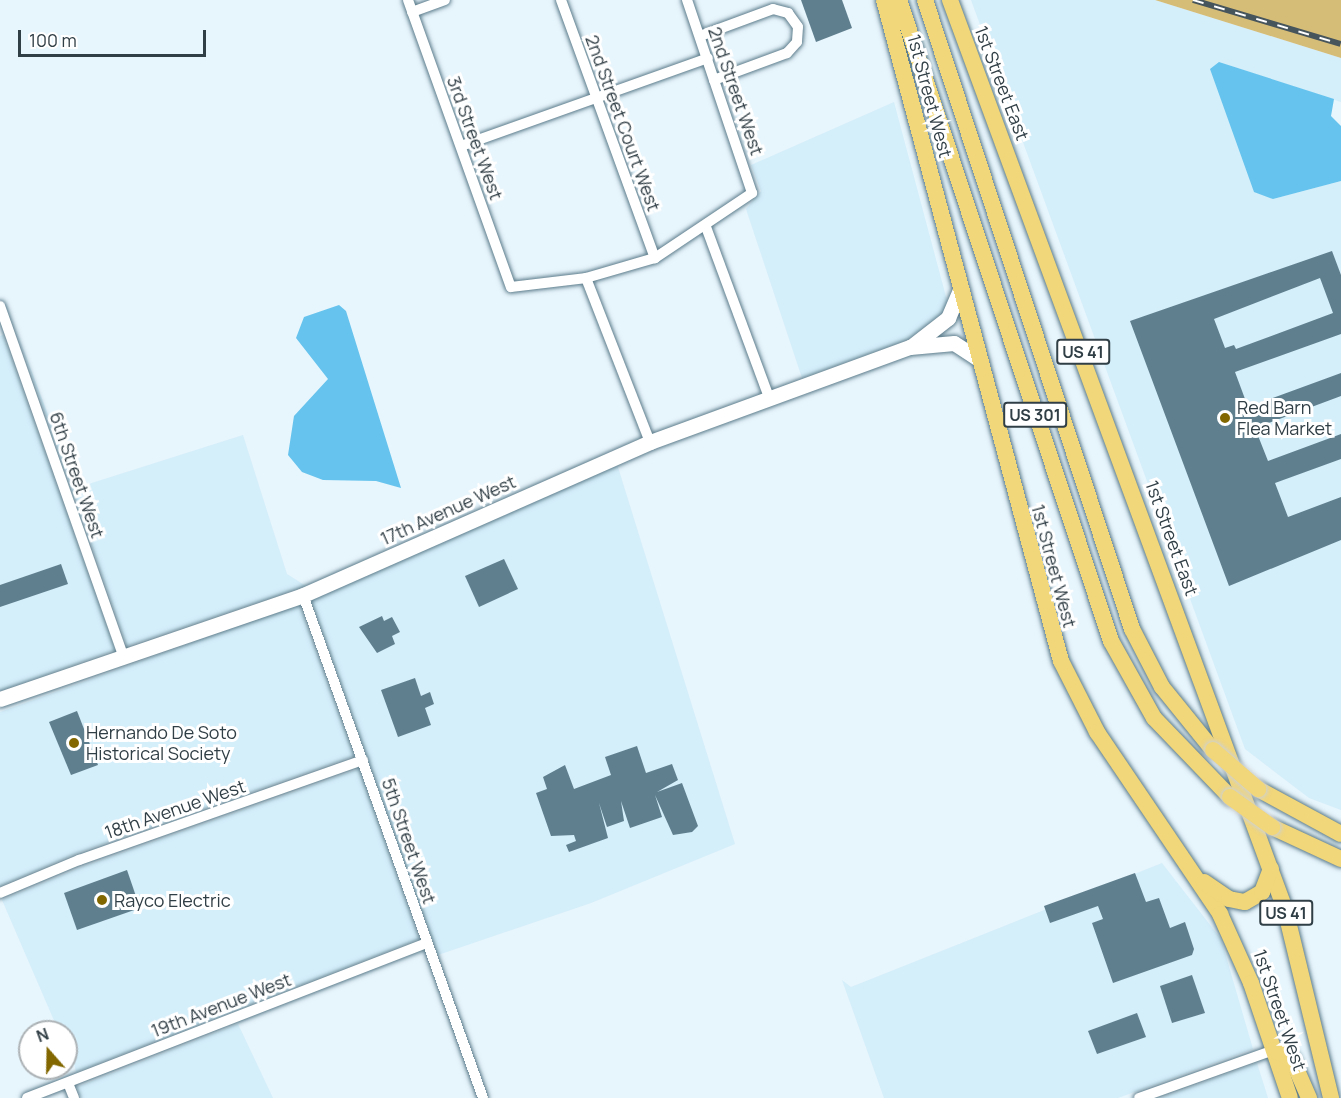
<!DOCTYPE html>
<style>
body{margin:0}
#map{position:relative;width:1341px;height:1098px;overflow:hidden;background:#e7f5fc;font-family:Manrope,sans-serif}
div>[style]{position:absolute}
.built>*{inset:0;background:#d4eefa}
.green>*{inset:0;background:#d5bc77}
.water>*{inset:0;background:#65c3ed}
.building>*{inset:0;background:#5f7f8e}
.roads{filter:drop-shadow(0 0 2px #5c7c8b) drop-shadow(0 0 2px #5c7c8b)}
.street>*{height:10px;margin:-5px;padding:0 5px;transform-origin:5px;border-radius:5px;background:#fff}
.secondary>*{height:15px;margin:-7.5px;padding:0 7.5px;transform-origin:7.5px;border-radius:7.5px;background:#fff}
.primary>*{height:16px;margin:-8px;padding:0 8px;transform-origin:8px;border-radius:8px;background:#f1d67a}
.rail>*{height:6px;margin-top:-3px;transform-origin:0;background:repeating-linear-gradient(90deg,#fff 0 11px,#46545b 0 22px);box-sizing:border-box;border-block:2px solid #46545b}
.bridges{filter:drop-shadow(0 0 2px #cdd1d2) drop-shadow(0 0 2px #cdd1d2)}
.primary-bridge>*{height:16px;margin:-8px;padding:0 8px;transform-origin:8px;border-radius:8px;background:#f1d67a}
.dots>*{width:16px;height:16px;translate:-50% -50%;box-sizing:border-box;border:3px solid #fff;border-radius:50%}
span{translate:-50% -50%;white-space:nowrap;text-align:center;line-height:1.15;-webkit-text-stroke:6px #fff;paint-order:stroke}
.shield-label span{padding:2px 4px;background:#fff;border:2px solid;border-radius:4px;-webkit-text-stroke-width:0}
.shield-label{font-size:16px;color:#303e45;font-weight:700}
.street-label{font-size:18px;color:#303e45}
.poi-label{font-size:18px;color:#303e45}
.left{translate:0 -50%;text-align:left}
.north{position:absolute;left:18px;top:1020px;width:60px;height:60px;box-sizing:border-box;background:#fff;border:2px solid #acb2b5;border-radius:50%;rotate:340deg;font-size:16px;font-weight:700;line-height:24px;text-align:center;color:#303e45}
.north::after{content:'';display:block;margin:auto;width:21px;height:27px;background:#826700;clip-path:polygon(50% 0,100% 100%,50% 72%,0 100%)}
.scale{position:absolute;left:18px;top:30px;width:188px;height:27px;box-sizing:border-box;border:3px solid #303e45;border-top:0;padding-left:8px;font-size:18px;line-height:21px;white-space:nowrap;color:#303e45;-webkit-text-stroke:4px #fff;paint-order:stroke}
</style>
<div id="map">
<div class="built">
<div style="clip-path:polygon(971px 0,1155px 0,1341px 58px,1341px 102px,1219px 62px,1273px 199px,1341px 181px,1341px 810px,1309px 798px,1245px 749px)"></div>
<div style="clip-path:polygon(894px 102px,949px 308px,907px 340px,802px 378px,746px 209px,761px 191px,751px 165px)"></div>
<div style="clip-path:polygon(16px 330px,76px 488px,243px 435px,287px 574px,306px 586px,127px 646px)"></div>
<div style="clip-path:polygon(3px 335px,115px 650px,0 691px,0 336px)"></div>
<div style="clip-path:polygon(617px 464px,735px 844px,591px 903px,438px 955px,311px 599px)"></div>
<div style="clip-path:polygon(299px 604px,354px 756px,77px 853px,0 886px,0 712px)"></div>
<div style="clip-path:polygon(359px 769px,419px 939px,76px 1072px,66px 1032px,59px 1032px,2px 900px,82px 867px)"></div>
<div style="clip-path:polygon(1162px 863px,1221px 939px,1253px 1049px,1118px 1098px,884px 1098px,842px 980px,851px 987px)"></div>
<div style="clip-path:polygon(238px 1024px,273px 1098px,81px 1098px,77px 1087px)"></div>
<div style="clip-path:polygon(1257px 1063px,1268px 1098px,1161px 1098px)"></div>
</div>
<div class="green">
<div style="clip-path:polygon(1155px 0,1341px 0,1341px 58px)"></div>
</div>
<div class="water">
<div style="clip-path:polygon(1219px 62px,1334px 99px,1331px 116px,1341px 126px,1341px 181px,1273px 199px,1254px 192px,1210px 69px)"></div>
<div style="clip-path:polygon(339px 305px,346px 311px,401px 488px,376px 481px,323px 480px,302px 472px,288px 455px,294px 416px,328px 379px,296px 338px,304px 317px)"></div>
</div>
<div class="building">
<div style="clip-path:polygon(801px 0,842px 0,852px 28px,816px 42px)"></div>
<div style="clip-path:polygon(evenodd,1332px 251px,1341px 275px,1341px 334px,1235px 372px,1248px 407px,1341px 373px,1341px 396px,1255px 428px,1268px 461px,1341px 434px,1341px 459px,1275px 483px,1288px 517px,1341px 497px,1341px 540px,1229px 586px,1130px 321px,1332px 251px,1320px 278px,1333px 313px,1236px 349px,1234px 345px,1225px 348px,1214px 319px,1320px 278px)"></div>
<div style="clip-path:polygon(504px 559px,518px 589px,479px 607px,465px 576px)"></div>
<div style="clip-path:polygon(61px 564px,68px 584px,0 607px,0 585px)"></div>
<div style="clip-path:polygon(382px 616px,384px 621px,392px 617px,400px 632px,392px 636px,395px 644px,377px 653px,359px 627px)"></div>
<div style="clip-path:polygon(415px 678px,421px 696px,430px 692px,434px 704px,425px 708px,431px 725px,398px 737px,381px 690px)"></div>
<div style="clip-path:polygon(77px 711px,98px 765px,71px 775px,49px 722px)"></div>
<div style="clip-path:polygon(637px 746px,646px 773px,672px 764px,678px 780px,657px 792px,682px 783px,698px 826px,692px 832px,673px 835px,655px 795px,662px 817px,630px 828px,621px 801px,624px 821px,607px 827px,599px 803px,608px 838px,569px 852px,566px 845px,576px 841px,574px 835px,551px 836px,536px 793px,547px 789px,543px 777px,565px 765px,574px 789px,611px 775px,605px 757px)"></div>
<div style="clip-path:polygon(127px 870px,140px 908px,77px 930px,64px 893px)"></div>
<div style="clip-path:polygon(1135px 873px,1146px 902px,1159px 898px,1170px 928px,1185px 922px,1194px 949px,1192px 955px,1113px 983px,1092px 923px,1103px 919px,1098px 906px,1050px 923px,1044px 906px)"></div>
<div style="clip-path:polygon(1192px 975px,1205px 1013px,1172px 1023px,1160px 986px)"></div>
<div style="clip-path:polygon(1137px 1013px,1146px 1037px,1097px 1054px,1088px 1031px)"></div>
</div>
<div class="roads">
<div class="street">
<div style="left:408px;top:0;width:305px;rotate:70.3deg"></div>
<div style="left:511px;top:287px;width:76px;rotate:-6.8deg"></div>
<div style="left:586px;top:278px;width:72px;rotate:-16.2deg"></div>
<div style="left:655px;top:258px;width:117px;rotate:-33.8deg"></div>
<div style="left:752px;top:193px;width:204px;rotate:-108.6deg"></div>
<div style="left:561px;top:0;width:275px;rotate:70deg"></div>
<div style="left:412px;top:12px;width:35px;rotate:-20deg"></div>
<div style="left:700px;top:36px;width:78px;rotate:-20.3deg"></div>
<div style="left:773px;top:9px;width:16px;rotate:15deg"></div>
<div style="left:788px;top:13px;width:17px;rotate:54deg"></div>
<div style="left:798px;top:27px;width:15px;rotate:94deg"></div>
<div style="left:797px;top:42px;width:15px;rotate:132deg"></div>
<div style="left:787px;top:53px;width:78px;rotate:159.7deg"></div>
<div style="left:461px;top:146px;width:262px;rotate:-19.6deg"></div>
<div style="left:706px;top:227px;width:181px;rotate:69.7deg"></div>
<div style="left:586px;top:278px;width:176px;rotate:68.7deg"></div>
<div style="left:0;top:306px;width:370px;rotate:70.6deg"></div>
<div style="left:303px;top:595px;width:534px;rotate:70.31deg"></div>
<div style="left:0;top:893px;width:86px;rotate:-22.7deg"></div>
<div style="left:79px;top:860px;width:301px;rotate:-19.4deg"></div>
<div style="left:68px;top:1083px;width:16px;rotate:68deg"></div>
<div style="left:27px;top:1098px;width:429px;rotate:-21.2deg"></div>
<div style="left:1139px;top:1098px;width:143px;rotate:-19.6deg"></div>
</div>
<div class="secondary">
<div style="left:912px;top:346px;width:46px;rotate:-37.9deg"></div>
<div style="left:948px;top:318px;width:33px;rotate:-67deg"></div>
<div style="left:0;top:699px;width:320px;rotate:-18.9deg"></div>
<div style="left:303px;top:595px;width:379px;rotate:-23.8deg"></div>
<div style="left:650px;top:442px;width:277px;rotate:-20.1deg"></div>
<div style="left:910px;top:347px;width:44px;rotate:-5.2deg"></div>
<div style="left:954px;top:343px;width:30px;rotate:33deg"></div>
</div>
<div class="primary">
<div style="left:884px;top:0;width:684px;rotate:75.01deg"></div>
<div style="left:1061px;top:661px;width:80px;rotate:63.1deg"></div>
<div style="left:1097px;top:732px;width:220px;rotate:55.9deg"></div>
<div style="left:1220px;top:914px;width:76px;rotate:65.8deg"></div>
<div style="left:1251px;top:983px;width:121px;rotate:71.3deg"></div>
<div style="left:899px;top:0;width:675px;rotate:71.7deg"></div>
<div style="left:1111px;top:641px;width:88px;rotate:60.8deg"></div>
<div style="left:1154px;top:718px;width:110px;rotate:46.1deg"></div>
<div style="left:925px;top:0;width:662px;rotate:71.78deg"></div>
<div style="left:1132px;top:629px;width:65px;rotate:62.7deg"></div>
<div style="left:1162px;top:687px;width:81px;rotate:51deg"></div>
<div style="left:950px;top:0;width:969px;rotate:69.77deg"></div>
<div style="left:1285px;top:909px;width:195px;rotate:76.3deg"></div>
<div style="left:1258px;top:789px;width:94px;rotate:28.5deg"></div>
<div style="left:1272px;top:827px;width:76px;rotate:24.9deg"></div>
<div style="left:1204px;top:882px;width:30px;rotate:34deg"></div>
<div style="left:1229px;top:899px;width:16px;rotate:11deg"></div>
<div style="left:1245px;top:902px;width:20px;rotate:-30deg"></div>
<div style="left:1262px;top:892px;width:25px;rotate:-69deg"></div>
<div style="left:1274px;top:1050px;width:20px;rotate:27deg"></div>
<div style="left:1292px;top:1059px;width:43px;rotate:66.4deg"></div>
</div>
</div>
<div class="rail">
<div style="left:1193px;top:0;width:154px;rotate:16.6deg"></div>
</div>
<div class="bridges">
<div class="primary-bridge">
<div style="left:1213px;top:750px;width:60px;rotate:40.9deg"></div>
<div style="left:1230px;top:797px;width:52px;rotate:35.5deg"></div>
</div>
</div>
<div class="dots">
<div style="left:1225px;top:418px;background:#826700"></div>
<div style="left:74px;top:743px;background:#826700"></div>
<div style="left:102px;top:900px;background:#826700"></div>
</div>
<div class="shield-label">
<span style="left:1083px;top:352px">US 41</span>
<span style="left:1035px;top:415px">US 301</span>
<span style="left:1286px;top:913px">US 41</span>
</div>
<div class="street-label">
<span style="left:1002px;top:83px;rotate:69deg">1st Street East</span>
<span style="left:736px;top:91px;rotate:71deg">2nd Street West</span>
<span style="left:930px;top:96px;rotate:75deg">1st Street West</span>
<span style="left:623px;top:123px;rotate:70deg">2nd Street Court West</span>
<span style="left:475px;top:138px;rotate:70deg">3rd Street West</span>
<span style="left:77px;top:475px;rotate:71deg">6th Street West</span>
<span style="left:448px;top:510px;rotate:-24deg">17th Avenue West</span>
<span style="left:1172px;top:538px;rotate:70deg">1st Street East</span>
<span style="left:1054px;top:566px;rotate:75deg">1st Street West</span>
<span style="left:175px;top:809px;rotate:-19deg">18th Avenue West</span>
<span style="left:409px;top:841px;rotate:71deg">5th Street West</span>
<span style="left:221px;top:1005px;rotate:-21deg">19th Avenue West</span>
<span style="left:1280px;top:1010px;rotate:71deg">1st Street West</span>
</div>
<div class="poi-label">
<span class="left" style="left:1237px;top:418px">Red Barn<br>Flea Market</span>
<span class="left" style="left:86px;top:743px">Hernando De Soto<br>Historical Society</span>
<span class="left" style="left:114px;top:900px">Rayco Electric</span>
</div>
<div class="north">N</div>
<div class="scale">100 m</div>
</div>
